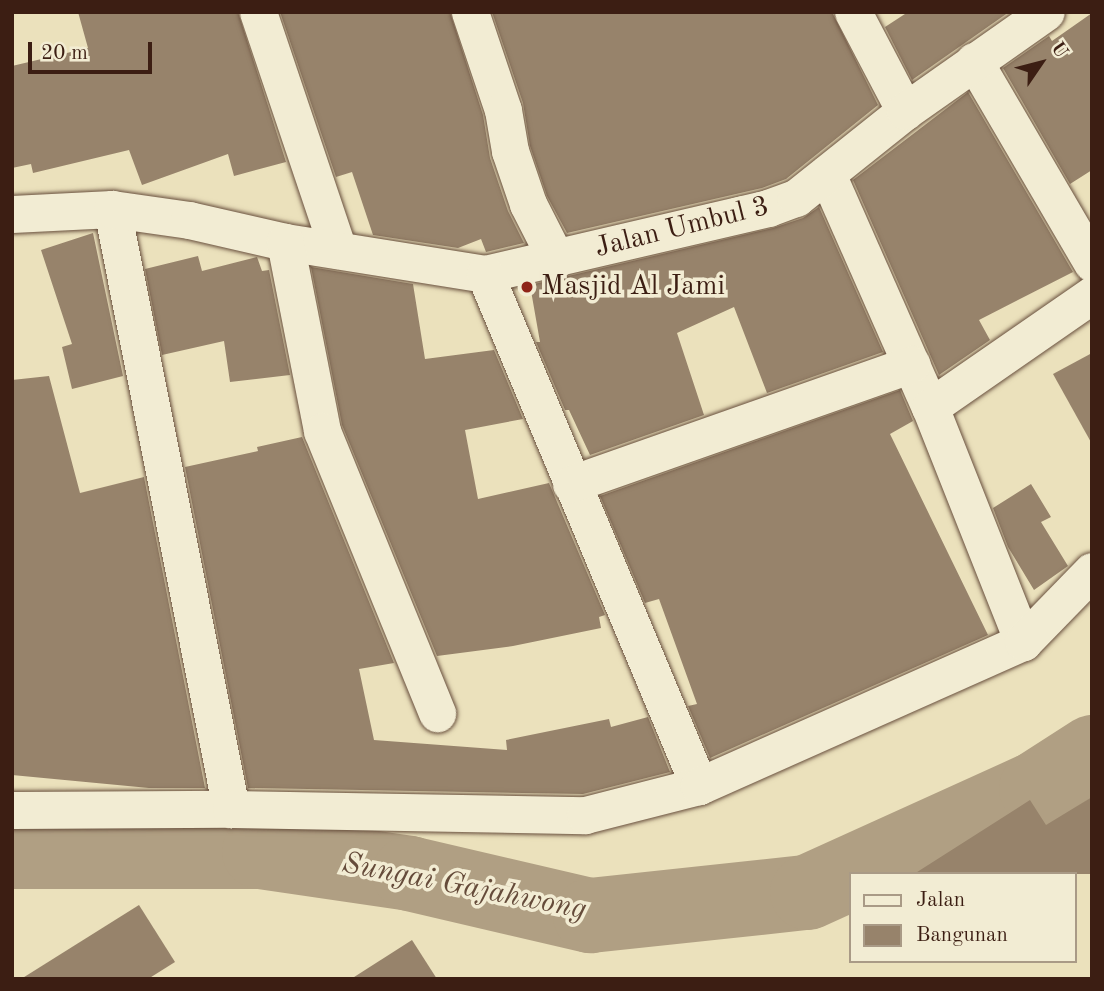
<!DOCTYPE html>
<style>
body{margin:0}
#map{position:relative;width:1104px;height:991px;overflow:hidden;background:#ebe1bc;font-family:"Old Standard TT",serif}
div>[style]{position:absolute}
.river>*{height:75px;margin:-37.5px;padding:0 37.5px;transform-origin:37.5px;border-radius:37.5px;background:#b09f83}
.building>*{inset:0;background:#97836b}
.roads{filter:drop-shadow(0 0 2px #684f3d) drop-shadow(0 0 2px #684f3d)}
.street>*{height:37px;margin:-18.5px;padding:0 18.5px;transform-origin:18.5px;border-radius:18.5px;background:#f2ecd3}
.dots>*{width:19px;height:19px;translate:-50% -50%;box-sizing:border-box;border:4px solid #f2ecd3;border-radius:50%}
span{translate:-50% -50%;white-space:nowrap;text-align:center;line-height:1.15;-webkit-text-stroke:7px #f2ecd3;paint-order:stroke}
.street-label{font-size:28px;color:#3c1e13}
.poi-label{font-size:28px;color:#3c1e13}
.left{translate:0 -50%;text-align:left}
.water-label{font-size:30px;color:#654b3a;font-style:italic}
.frame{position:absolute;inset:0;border:14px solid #3c1e13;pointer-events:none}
.legend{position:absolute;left:849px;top:872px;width:228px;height:91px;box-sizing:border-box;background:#f2ecd3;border:2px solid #a99a86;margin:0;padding:9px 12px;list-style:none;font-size:21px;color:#3c1e13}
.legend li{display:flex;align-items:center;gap:14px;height:35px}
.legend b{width:35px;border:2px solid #a99a86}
.north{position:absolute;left:1006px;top:28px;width:70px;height:70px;-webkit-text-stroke:5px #f2ecd3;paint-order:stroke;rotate:55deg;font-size:19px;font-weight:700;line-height:28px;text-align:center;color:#3c1e13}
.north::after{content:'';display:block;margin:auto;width:24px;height:32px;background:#3c1e13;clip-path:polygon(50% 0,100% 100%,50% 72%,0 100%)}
.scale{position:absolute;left:28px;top:42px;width:124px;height:32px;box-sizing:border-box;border:4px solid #3c1e13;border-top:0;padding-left:9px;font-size:21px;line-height:24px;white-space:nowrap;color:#3c1e13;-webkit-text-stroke:5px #f2ecd3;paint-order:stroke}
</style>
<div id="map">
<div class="river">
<div style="left:12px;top:851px;width:247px"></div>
<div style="left:259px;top:851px;width:152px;rotate:8.3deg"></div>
<div style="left:409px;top:873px;width:186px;rotate:13.1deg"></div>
<div style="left:590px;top:915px;width:218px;rotate:-6.1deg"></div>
<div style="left:807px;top:892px;width:252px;rotate:-24.4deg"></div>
<div style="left:1036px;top:788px;width:67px;rotate:-32.7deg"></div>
</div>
<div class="building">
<div style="clip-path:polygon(78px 12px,238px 12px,286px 162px,234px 176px,228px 154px,142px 185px,129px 150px,33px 173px,31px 164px,12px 168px,12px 66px,88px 48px)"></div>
<div style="clip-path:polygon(280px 12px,450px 12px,483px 115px,490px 158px,508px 211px,524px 243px,486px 252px,481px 239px,458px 248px,373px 235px,352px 172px,336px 177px)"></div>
<div style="clip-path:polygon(492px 12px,832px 12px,878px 105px,786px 179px,762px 188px,567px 233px,547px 196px,530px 146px,523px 103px)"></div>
<div style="clip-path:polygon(908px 12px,1009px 12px,912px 80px,885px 27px)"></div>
<div style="clip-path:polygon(1092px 13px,1092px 170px,1070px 184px,1003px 68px,1049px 36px,1052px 41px)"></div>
<div style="clip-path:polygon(968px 92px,1073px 272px,979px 320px,990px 340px,939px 375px,853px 180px)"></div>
<div style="clip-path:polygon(819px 207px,883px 352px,767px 393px,734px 307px,677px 333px,704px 415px,590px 455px,569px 410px,565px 410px,536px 342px,540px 342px,530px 285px,773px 228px,803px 218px)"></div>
<div style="clip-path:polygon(93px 233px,123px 376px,72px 389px,62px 347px,72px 344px,41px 250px)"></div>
<div style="clip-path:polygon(198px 256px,202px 271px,257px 257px,262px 271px,269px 270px,290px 375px,230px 382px,224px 341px,162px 355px,145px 269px)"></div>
<div style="clip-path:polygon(311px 267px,413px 284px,425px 359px,494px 350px,523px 419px,465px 430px,478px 499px,549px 483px,605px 615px,599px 617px,601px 628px,513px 646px,437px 656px,342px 425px)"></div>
<div style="clip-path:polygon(1092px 353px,1092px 444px,1053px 374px)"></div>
<div style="clip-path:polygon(49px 376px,80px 493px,144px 477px,205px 788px,149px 788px,12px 775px,12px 380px)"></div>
<div style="clip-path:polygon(900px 390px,913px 421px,890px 434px,988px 635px,710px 758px,688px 706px,697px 704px,659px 599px,645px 603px,600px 496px)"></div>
<div style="clip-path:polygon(302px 437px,394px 663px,359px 669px,374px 740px,507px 750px,506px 740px,609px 719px,611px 727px,648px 717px,670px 772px,583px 794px,248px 788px,185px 467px,258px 451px,257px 447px)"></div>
<div style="clip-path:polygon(1031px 484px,1051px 517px,1041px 522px,1068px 566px,1034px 590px,1008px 547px,993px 508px)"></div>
<div style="clip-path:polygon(1092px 797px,1092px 874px,914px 874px,1030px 800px,1046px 825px)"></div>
<div style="clip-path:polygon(139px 905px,175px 962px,148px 979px,21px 979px)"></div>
<div style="clip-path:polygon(412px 940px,437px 979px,351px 979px)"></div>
</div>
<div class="roads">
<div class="street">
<div style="left:258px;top:12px;width:251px;rotate:71.4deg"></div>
<div style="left:470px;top:12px;width:103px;rotate:71.4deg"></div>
<div style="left:503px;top:110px;width:42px;rotate:80.3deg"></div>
<div style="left:510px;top:151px;width:56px;rotate:71.2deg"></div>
<div style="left:528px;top:204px;width:62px;rotate:63deg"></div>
<div style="left:853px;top:12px;width:112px;rotate:62.3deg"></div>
<div style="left:974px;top:61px;width:234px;rotate:59.7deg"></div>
<div style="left:827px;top:174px;width:255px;rotate:66.2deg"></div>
<div style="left:930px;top:407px;width:253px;rotate:68.4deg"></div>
<div style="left:112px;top:209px;width:612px;rotate:78.78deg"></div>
<div style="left:12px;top:214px;width:100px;rotate:-2.9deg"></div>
<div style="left:112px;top:209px;width:78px;rotate:8.1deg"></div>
<div style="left:189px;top:220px;width:98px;rotate:12.9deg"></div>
<div style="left:285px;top:242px;width:203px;rotate:9.1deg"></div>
<div style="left:485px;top:274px;width:291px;rotate:-13.1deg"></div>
<div style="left:768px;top:208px;width:30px;rotate:-20deg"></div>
<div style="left:796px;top:198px;width:139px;rotate:-38.6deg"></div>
<div style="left:905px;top:111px;width:172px;rotate:-35.1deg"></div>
<div style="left:285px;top:242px;width:193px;rotate:78.9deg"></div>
<div style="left:322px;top:431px;width:305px;rotate:67.8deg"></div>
<div style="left:485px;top:274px;width:555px;rotate:67.32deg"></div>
<div style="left:930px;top:407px;width:197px;rotate:-34.7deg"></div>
<div style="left:571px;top:484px;width:361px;rotate:-19.4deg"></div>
<div style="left:12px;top:810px;width:219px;rotate:-0.3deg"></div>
<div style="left:231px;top:809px;width:354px;rotate:1deg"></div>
<div style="left:585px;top:815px;width:118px;rotate:-14.3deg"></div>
<div style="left:699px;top:786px;width:355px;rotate:-24deg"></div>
<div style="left:1023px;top:642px;width:99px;rotate:-45.8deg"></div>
</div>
</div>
<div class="dots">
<div style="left:527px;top:287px;background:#8f2418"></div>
</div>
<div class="street-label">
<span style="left:682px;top:228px;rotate:-14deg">Jalan Umbul 3</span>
</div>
<div class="poi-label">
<span class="left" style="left:541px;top:287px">Masjid Al Jami</span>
</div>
<div class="water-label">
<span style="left:464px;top:887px;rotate:11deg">Sungai Gajahwong</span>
</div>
<div class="frame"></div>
<ul class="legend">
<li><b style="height:9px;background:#f2ecd3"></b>Jalan</li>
<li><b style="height:19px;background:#97836b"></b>Bangunan</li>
</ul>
<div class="north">U</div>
<div class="scale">20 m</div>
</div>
